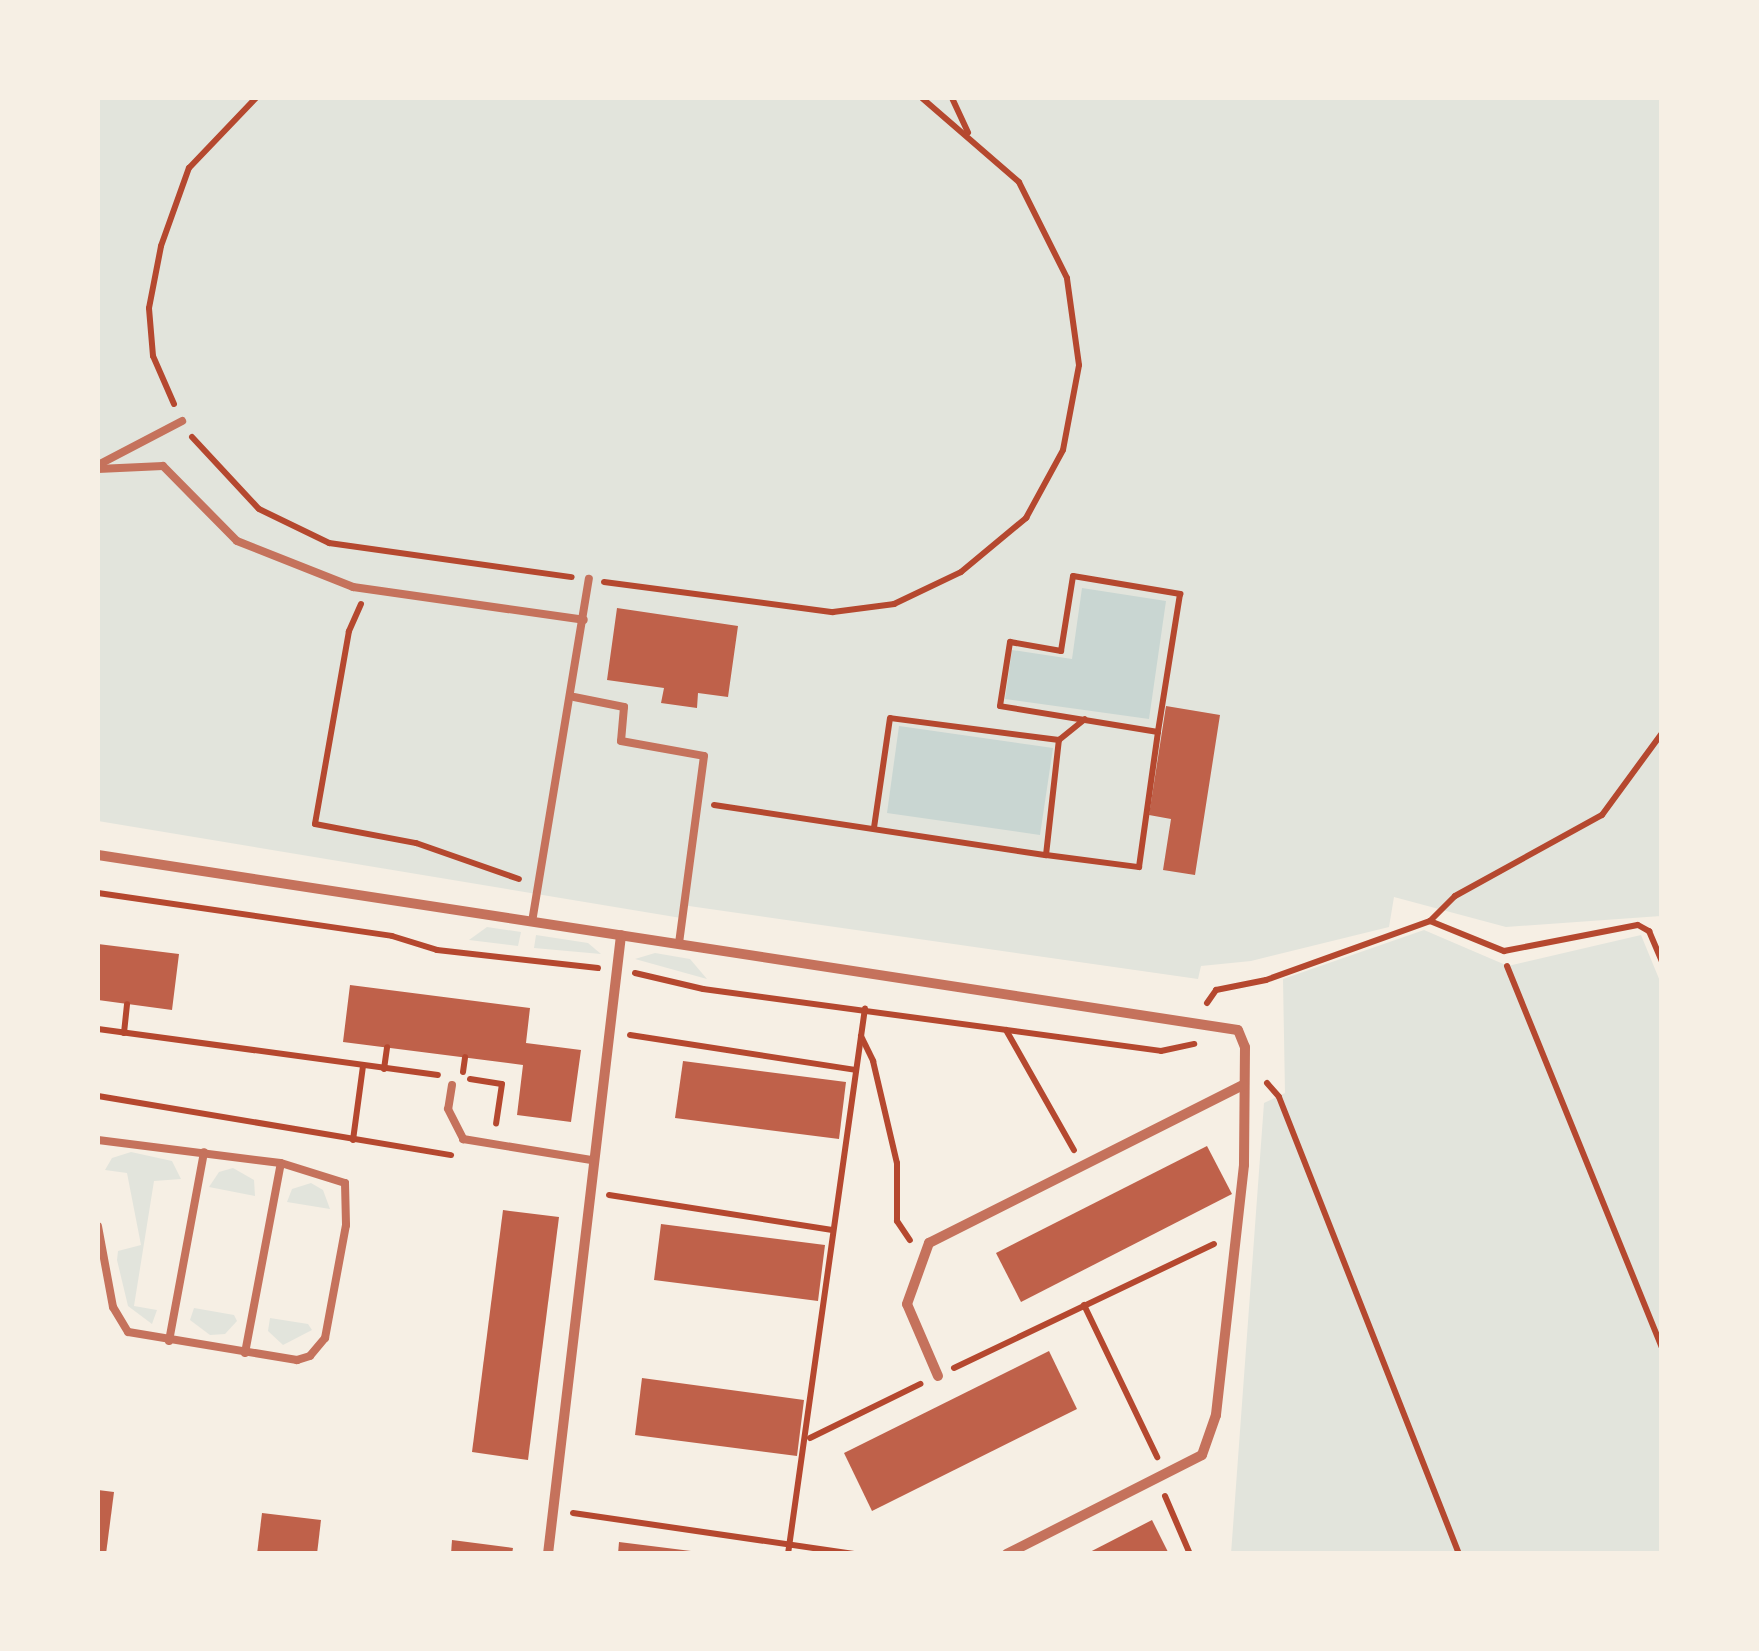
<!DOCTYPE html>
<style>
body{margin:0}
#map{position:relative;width:1759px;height:1651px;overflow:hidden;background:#f6efe4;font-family:Commissioner,sans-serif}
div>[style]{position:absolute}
.green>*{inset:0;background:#e2e4dc}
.water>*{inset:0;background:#c9d6d2}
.building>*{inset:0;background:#bf614a}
.path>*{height:6px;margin:-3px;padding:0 3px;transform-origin:3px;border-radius:3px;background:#b5482f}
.service>*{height:8px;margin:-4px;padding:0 4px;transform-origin:4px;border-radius:4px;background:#c5725c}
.minor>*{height:10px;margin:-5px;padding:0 5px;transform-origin:5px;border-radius:5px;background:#c5725c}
span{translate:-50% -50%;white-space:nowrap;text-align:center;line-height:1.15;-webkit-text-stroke:8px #f6efe4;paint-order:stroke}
.frame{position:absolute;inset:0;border:100px solid #f6efe4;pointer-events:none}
</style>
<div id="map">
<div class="green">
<div style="clip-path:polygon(98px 98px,1661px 98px,1661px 916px,1506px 927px,1394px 897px,1389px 927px,1251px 961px,1201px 966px,1198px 979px,682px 905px,681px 918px,98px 821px)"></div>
<div style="clip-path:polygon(487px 927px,521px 932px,518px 946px,469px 940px)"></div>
<div style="clip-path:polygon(1424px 930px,1508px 966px,1641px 935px,1662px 986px,1661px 1553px,1231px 1554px,1264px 1103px,1285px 1093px,1283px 979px)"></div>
<div style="clip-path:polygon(536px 935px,588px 943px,601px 954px,534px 948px)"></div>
<div style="clip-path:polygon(655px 953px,690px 959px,707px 979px,635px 959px)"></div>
<div style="clip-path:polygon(131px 1152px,172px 1161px,181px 1179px,154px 1181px,134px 1306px,157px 1310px,152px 1324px,128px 1306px,117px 1260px,118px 1251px,141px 1245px,127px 1173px,105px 1170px,112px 1158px)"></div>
<div style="clip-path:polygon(233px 1168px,254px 1180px,255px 1196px,209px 1187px,219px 1172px)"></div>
<div style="clip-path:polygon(311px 1183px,323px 1190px,330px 1209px,287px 1202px,292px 1189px)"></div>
<div style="clip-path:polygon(194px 1308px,234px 1315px,237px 1321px,225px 1334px,210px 1335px,190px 1320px)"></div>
<div style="clip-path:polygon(270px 1318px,308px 1324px,312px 1330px,283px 1345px,268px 1331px)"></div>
</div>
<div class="water">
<div style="clip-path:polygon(1082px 588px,1166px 601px,1149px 719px,1005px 699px,1012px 650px,1072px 659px)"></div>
<div style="clip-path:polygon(899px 726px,1053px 748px,1040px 835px,887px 813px)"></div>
</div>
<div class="building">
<div style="clip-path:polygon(617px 608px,738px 626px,728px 697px,698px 693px,697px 708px,661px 703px,664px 688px,607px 680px)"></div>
<div style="clip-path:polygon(1166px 706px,1220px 715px,1195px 875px,1163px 870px,1171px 819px,1149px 815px)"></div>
<div style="clip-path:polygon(98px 944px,179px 954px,172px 1010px,98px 1000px)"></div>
<div style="clip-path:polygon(350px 985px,530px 1008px,526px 1043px,581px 1050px,571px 1122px,517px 1115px,523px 1065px,343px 1042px)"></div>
<div style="clip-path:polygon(683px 1061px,846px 1082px,839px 1139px,675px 1118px)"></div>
<div style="clip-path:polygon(1207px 1146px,1232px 1194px,1021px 1302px,996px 1253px)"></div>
<div style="clip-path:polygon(503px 1210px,559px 1217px,528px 1460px,472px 1452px)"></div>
<div style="clip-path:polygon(661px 1224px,825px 1245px,818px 1301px,654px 1280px)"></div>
<div style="clip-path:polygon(1049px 1351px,1077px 1409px,872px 1511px,844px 1453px)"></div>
<div style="clip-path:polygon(642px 1378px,804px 1400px,797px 1456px,635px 1435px)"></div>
<div style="clip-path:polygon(98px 1490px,114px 1492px,106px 1554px,98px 1554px)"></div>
<div style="clip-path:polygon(262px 1513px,321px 1520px,317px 1554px,257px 1554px)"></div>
<div style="clip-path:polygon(1152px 1520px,1169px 1554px,1086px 1554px)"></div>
<div style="clip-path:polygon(452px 1540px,513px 1548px,512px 1554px,451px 1554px)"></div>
<div style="clip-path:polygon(619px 1542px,691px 1551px,691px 1554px,618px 1554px)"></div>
</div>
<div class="path">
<div style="left:952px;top:98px;width:38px;rotate:65deg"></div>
<div style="left:174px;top:404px;width:52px;rotate:-113.6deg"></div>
<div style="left:153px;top:356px;width:48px;rotate:-94.8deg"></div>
<div style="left:149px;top:308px;width:63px;rotate:-79deg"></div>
<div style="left:161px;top:246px;width:83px;rotate:-70.3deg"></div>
<div style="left:189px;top:168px;width:97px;rotate:-46.3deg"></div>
<div style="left:192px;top:437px;width:98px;rotate:47.1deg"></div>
<div style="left:259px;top:509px;width:78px;rotate:25.9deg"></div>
<div style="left:329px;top:543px;width:245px;rotate:8deg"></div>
<div style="left:1073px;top:576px;width:109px;rotate:9.5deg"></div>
<div style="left:1180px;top:594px;width:140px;rotate:99.1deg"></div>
<div style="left:1158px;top:732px;width:160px;rotate:-170.7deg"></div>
<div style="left:1000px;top:706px;width:65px;rotate:-81.1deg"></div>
<div style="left:1010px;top:642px;width:52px;rotate:10deg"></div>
<div style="left:1061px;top:651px;width:76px;rotate:-80.9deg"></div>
<div style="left:604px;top:582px;width:231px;rotate:7.5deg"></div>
<div style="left:833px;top:612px;width:62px;rotate:-7.5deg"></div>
<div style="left:894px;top:604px;width:74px;rotate:-25.5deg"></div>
<div style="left:961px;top:572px;width:85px;rotate:-39.7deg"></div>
<div style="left:1026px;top:518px;width:77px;rotate:-61.4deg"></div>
<div style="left:1063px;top:450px;width:86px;rotate:-79.3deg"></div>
<div style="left:1079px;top:365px;width:88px;rotate:-97.9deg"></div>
<div style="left:1067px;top:278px;width:107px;rotate:-116.6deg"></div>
<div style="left:1019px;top:182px;width:128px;rotate:-139.1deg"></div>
<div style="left:361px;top:604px;width:30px;rotate:114deg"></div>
<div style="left:349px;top:631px;width:196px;rotate:100deg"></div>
<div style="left:315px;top:824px;width:103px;rotate:10.7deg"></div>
<div style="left:416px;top:843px;width:109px;rotate:19.3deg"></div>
<div style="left:1059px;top:740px;width:33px;rotate:-39deg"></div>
<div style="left:714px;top:805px;width:336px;rotate:8.6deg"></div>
<div style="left:1046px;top:855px;width:116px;rotate:-83.6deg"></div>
<div style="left:1059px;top:740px;width:170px;rotate:-172.6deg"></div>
<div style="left:890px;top:718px;width:111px;rotate:98.3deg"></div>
<div style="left:1046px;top:855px;width:94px;rotate:7.4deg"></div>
<div style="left:1139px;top:867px;width:136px;rotate:-82deg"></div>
<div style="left:98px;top:893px;width:297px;rotate:8.3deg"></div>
<div style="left:392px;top:936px;width:47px;rotate:17.3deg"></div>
<div style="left:437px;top:950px;width:162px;rotate:6.4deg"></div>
<div style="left:1430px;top:921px;width:35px;rotate:-45deg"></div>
<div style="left:1455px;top:896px;width:168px;rotate:-28.9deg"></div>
<div style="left:1602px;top:815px;width:102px;rotate:-53.8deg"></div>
<div style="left:1507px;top:966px;width:411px;rotate:67.9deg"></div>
<div style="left:635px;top:973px;width:70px;rotate:13.2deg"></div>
<div style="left:703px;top:989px;width:462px;rotate:7.7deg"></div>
<div style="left:1161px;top:1051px;width:34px;rotate:-12deg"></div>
<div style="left:1207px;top:1003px;width:16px;rotate:-55deg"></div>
<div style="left:1216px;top:990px;width:51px;rotate:-11.3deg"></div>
<div style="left:1266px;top:980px;width:174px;rotate:-19.8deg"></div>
<div style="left:1430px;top:921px;width:80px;rotate:22.1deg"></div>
<div style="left:1504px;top:951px;width:136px;rotate:-11deg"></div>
<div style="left:1638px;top:925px;width:13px;rotate:29deg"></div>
<div style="left:1649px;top:931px;width:33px;rotate:67deg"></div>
<div style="left:98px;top:1029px;width:343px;rotate:7.7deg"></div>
<div style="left:1006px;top:1030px;width:138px;rotate:60.5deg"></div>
<div style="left:124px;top:1033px;width:29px;rotate:-84deg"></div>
<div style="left:630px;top:1035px;width:228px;rotate:8.8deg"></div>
<div style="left:861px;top:1036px;width:28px;rotate:64deg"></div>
<div style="left:873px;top:1061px;width:105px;rotate:76.8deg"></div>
<div style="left:897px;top:1163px;width:58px;rotate:90deg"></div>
<div style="left:897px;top:1221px;width:23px;rotate:56deg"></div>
<div style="left:384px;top:1069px;width:22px;rotate:-82deg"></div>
<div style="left:463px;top:1072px;width:15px;rotate:-82deg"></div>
<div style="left:470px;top:1079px;width:32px;rotate:9deg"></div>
<div style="left:502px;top:1084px;width:40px;rotate:98.5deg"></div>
<div style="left:1267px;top:1083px;width:18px;rotate:49deg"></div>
<div style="left:1279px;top:1097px;width:491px;rotate:68.5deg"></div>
<div style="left:98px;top:1096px;width:358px;rotate:9.5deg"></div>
<div style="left:353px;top:1140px;width:75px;rotate:-82.3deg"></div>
<div style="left:609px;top:1195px;width:226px;rotate:8.9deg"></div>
<div style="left:1084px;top:1305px;width:169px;rotate:64.3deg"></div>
<div style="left:954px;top:1368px;width:288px;rotate:-25.5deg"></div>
<div style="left:810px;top:1438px;width:123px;rotate:-26.1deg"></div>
<div style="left:1165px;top:1496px;width:63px;rotate:66.7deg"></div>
<div style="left:573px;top:1513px;width:284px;rotate:8.3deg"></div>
<div style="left:788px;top:1554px;width:551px;rotate:-81.97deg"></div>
</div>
<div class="service">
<div style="left:98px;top:465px;width:95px;rotate:-27.6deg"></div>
<div style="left:98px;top:469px;width:65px;rotate:-2.6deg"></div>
<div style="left:163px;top:466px;width:105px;rotate:45.4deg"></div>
<div style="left:237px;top:541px;width:125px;rotate:21.6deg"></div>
<div style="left:353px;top:587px;width:233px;rotate:8.1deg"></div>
<div style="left:574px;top:697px;width:51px;rotate:11.3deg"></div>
<div style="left:624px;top:707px;width:34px;rotate:95deg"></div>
<div style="left:621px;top:741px;width:84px;rotate:10.2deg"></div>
<div style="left:704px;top:756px;width:189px;rotate:97.6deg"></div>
<div style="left:532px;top:922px;width:348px;rotate:-80.6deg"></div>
<div style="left:452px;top:1085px;width:24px;rotate:99deg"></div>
<div style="left:448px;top:1109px;width:34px;rotate:63deg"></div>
<div style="left:463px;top:1139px;width:130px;rotate:9.3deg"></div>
<div style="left:98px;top:1140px;width:184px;rotate:7.2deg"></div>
<div style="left:281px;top:1163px;width:67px;rotate:17.4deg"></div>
<div style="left:345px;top:1183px;width:42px;rotate:88.6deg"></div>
<div style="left:346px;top:1225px;width:115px;rotate:100.5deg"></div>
<div style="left:325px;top:1338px;width:23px;rotate:130deg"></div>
<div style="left:310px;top:1356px;width:14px;rotate:163deg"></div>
<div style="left:297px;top:1360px;width:171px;rotate:-170.6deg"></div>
<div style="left:128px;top:1332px;width:29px;rotate:-121deg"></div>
<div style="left:113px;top:1307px;width:82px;rotate:-100.5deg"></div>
<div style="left:169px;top:1341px;width:192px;rotate:-79.5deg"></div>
<div style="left:245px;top:1353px;width:193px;rotate:-79.3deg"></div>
</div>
<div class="minor">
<div style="left:98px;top:855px;width:1153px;rotate:8.73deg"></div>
<div style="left:1238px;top:1030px;width:18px;rotate:68deg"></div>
<div style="left:1245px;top:1047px;width:118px;rotate:90.5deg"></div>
<div style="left:1244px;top:1165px;width:252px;rotate:96.4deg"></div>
<div style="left:1216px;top:1415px;width:42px;rotate:109.3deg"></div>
<div style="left:1202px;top:1455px;width:219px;rotate:153.1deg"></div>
<div style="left:938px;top:1376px;width:78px;rotate:-113.3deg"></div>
<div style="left:907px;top:1304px;width:65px;rotate:-70.2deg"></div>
<div style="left:929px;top:1243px;width:352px;rotate:-26.7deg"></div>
<div style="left:548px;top:1554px;width:623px;rotate:-83.27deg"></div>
</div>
<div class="frame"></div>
</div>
